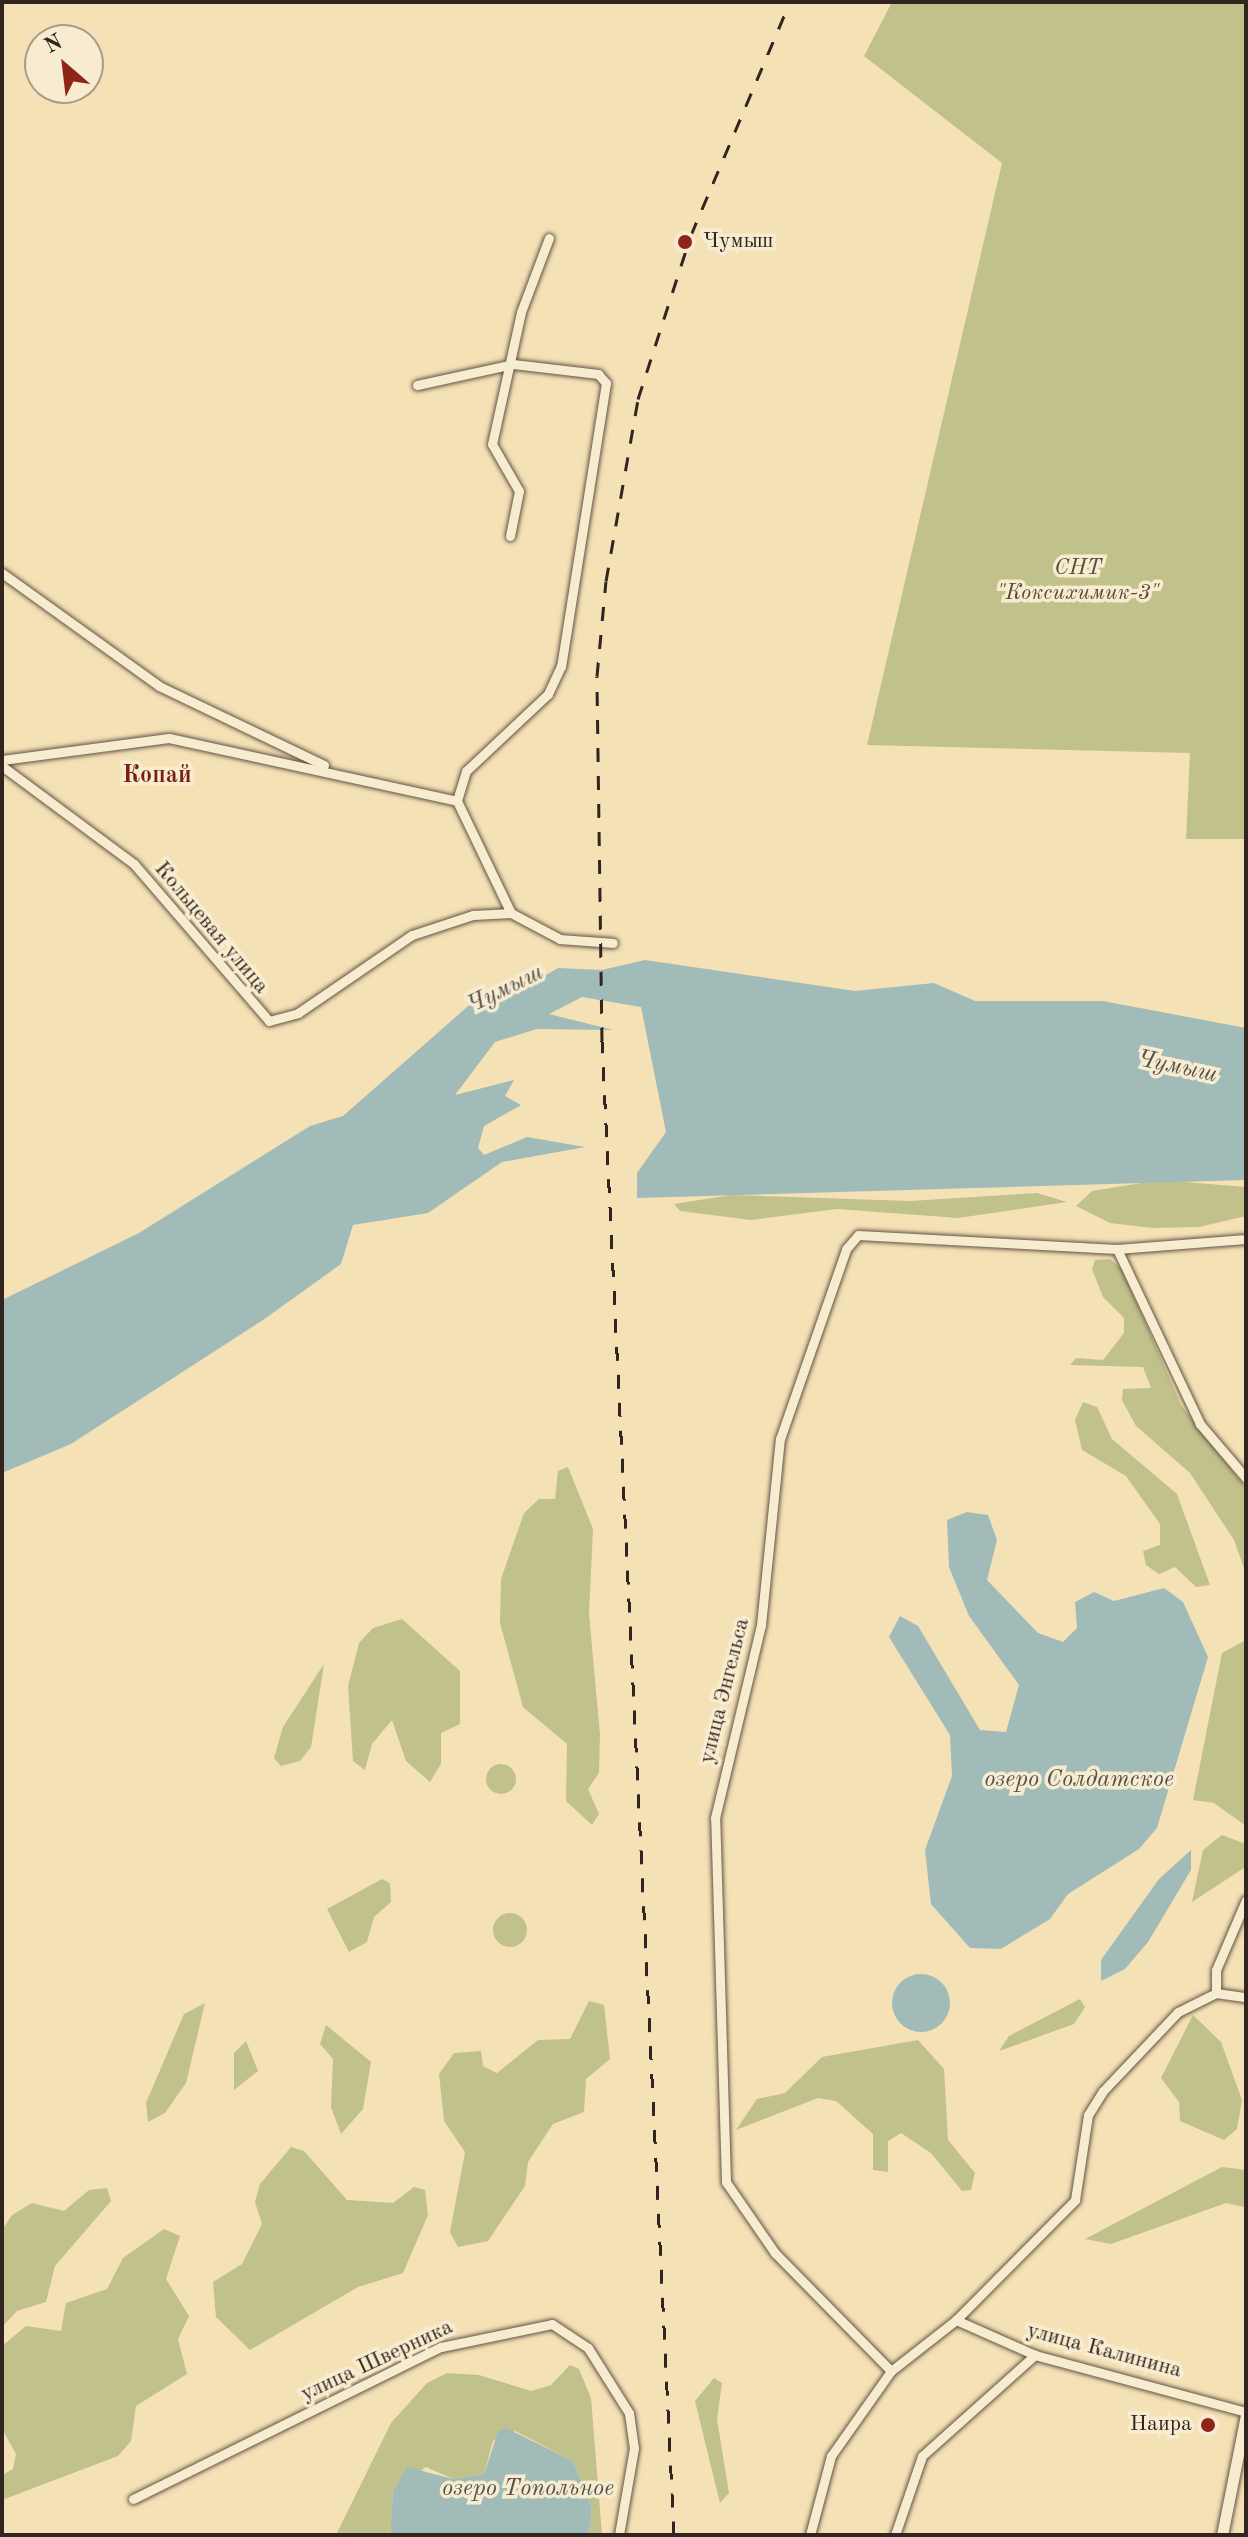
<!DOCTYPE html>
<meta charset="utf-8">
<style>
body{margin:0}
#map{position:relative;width:1248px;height:2537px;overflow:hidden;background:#f5e1b6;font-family:"Old Standard TT",serif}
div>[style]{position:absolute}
.green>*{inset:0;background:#c0c18b}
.round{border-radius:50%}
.water>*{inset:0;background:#a0bbb8}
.roads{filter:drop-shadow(0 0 2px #635445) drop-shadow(0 0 2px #635445)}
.minor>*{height:9px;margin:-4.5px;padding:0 4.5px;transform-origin:4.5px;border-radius:4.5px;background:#f8ecd0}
.tertiary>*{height:11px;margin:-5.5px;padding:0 5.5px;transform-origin:5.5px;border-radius:5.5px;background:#f8ecd0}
.rail>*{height:3px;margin-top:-1.5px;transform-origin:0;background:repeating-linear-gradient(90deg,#32251f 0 14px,transparent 0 28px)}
.dots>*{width:22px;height:22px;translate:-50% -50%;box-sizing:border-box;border:4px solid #f8ecd0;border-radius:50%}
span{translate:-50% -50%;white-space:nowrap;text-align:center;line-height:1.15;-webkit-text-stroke:7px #f8ecd0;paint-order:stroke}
.poi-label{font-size:22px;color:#32251f}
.left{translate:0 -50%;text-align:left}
.right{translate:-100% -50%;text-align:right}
.park-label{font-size:22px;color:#564c3a;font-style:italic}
.street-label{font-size:22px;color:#32251f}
.neighbourhood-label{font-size:24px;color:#7a1f14;font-weight:700}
.water-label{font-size:24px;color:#53524d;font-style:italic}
.frame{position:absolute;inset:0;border:4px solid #32251f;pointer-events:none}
.north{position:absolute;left:24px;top:24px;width:80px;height:80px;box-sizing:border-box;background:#f8ecd0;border:2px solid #a99c89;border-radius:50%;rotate:332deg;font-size:22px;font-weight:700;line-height:32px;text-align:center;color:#32251f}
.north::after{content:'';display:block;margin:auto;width:28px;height:36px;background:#8f2418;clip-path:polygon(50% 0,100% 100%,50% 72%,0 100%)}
</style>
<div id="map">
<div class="green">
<div style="clip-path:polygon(892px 2px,1246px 2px,1246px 839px,1186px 839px,1190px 753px,867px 745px,1002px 163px,864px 56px)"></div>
<div style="clip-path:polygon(1160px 1180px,1246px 1187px,1246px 1216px,1199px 1227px,1152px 1228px,1110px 1223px,1076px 1206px,1092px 1191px)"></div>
<div style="clip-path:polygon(1037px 1193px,1067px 1202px,958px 1218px,837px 1209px,751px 1220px,680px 1211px,674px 1204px,731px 1195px,910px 1201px)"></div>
<div style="clip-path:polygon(1110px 1259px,1122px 1269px,1181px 1405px,1246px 1488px,1246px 1574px,1234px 1540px,1190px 1473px,1136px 1426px,1122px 1400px,1123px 1389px,1151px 1388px,1143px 1367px,1070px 1365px,1076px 1358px,1103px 1360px,1124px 1333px,1124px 1318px,1103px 1297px,1092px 1269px,1095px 1260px)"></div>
<div style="clip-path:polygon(1083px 1402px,1097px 1407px,1112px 1439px,1177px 1494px,1210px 1585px,1196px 1587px,1175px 1567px,1159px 1574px,1146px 1565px,1143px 1551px,1160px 1545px,1160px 1524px,1126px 1476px,1082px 1450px,1075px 1420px)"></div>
<div style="clip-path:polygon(568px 1467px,593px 1529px,589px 1614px,600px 1735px,599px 1773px,588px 1789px,599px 1814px,592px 1825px,566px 1801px,567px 1744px,523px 1707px,500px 1623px,501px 1579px,524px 1513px,539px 1499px,555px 1499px,558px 1471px)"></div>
<div style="clip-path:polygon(402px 1619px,460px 1671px,460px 1724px,441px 1733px,441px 1764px,430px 1782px,406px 1761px,392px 1720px,372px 1744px,365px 1770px,353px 1761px,348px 1686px,359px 1643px,373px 1628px)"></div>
<div style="clip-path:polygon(1246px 1640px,1246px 1826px,1214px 1803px,1193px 1800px,1222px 1653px)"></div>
<div style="clip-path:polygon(324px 1664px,311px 1747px,300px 1761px,281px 1766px,274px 1758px,283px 1727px)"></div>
<div class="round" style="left:486px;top:1764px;width:30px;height:30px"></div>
<div style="clip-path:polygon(1222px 1835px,1246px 1844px,1244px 1868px,1192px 1902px,1203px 1850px)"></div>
<div style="clip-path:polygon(382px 1879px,390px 1883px,391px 1902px,374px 1917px,367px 1942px,349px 1952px,327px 1909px)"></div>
<div class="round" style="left:493px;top:1913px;width:34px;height:34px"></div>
<div style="clip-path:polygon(1080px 1999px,1085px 2007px,1074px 2024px,999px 2051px,1009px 2036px)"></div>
<div style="clip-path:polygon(589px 2001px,604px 2005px,610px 2059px,586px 2079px,584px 2112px,553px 2124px,528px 2162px,525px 2186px,488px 2241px,458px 2247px,450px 2232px,465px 2152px,444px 2121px,439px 2074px,454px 2053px,481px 2051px,483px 2066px,497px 2073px,538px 2040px,570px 2039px)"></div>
<div style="clip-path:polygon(205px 2003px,186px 2083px,165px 2113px,148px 2122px,146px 2103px,184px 2014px)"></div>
<div style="clip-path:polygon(1193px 2015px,1221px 2042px,1242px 2100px,1237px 2129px,1224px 2140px,1180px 2121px,1179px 2102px,1161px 2078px)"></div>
<div style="clip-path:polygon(326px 2025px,371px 2062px,363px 2109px,341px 2134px,331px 2107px,333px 2059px,320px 2044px)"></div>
<div style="clip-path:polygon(918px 2040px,944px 2069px,948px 2140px,975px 2173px,971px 2190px,962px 2191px,931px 2153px,901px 2133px,888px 2141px,888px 2172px,873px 2170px,873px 2134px,836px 2101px,818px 2098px,736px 2130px,757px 2099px,785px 2093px,822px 2057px)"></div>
<div style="clip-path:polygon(246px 2041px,258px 2071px,234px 2090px,234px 2053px)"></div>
<div style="clip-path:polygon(291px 2147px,304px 2151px,347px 2200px,393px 2203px,414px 2187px,425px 2190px,428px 2215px,403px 2273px,358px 2287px,250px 2350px,216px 2317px,213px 2282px,242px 2264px,262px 2224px,255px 2202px,260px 2184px)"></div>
<div style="clip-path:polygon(1222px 2167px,1246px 2170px,1246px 2226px,1244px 2207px,1226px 2203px,1111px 2244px,1085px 2239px)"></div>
<div style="clip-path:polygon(107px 2188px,111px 2201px,55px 2266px,46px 2302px,17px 2311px,2px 2327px,2px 2230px,12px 2215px,32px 2203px,64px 2211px,89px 2190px)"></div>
<div style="clip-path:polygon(164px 2229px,180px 2236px,166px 2279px,189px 2316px,178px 2339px,187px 2374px,136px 2406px,131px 2441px,118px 2456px,2px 2500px,2px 2475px,13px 2469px,16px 2454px,2px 2429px,2px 2346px,26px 2326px,61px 2331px,66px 2303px,107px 2289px,123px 2258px)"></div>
<div style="clip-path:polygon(570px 2365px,579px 2369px,591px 2398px,602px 2535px,589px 2535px,592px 2508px,573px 2461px,515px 2431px,493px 2441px,484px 2474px,453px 2479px,426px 2467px,393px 2492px,390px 2535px,336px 2535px,391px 2423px,427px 2383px,447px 2373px,479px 2375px,531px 2391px,551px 2385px)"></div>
<div style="clip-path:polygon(714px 2378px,722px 2383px,717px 2419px,729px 2493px,720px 2503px,695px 2401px)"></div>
</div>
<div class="water">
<div style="clip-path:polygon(645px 960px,855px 991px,934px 983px,975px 1001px,1103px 1001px,1246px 1028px,1246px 1180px,637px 1198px,637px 1173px,666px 1132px,641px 1007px,582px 997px,549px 1014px,613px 1030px,537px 1029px,495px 1042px,455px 1095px,514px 1080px,505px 1096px,521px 1105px,484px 1126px,478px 1148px,484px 1155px,527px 1137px,585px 1147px,502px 1162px,428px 1213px,353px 1225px,341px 1264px,263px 1320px,71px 1444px,2px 1473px,2px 1300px,139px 1233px,310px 1126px,343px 1116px,475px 1000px,494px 1005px,558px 968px,602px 970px)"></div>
<div style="clip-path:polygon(967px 1512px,988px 1515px,997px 1540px,987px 1580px,1038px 1633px,1063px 1642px,1077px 1628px,1075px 1602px,1094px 1592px,1114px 1601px,1164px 1588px,1183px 1602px,1208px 1657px,1157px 1828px,1139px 1849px,1068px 1894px,1050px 1919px,1001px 1949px,970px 1948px,931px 1904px,925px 1850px,952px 1776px,950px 1735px,889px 1637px,900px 1616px,918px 1626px,980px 1730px,1006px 1732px,1019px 1685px,969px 1616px,949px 1567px,947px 1520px)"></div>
<div style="clip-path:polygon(1191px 1850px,1191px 1870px,1148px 1942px,1125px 1969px,1101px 1981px,1101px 1960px,1159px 1879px)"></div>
<div class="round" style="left:892px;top:1974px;width:58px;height:58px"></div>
<div style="clip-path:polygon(506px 2428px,573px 2461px,592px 2508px,589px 2535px,390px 2535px,393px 2492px,407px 2467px,453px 2479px,484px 2474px,498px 2432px)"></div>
</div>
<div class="roads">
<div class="minor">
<div style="left:417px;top:385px;width:98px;rotate:-12.3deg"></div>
<div style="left:513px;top:364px;width:86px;rotate:6.7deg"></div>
<div style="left:598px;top:374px;width:12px;rotate:48deg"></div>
<div style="left:606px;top:383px;width:287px;rotate:99deg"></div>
<div style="left:561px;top:666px;width:31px;rotate:115deg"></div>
<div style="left:548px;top:694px;width:112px;rotate:136.8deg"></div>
<div style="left:466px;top:771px;width:31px;rotate:107deg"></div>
<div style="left:457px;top:801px;width:124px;rotate:64.3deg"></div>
<div style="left:511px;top:913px;width:55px;rotate:28deg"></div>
<div style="left:560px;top:939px;width:53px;rotate:4.3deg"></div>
<div style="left:510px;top:536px;width:46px;rotate:-78.7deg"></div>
<div style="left:519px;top:491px;width:54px;rotate:-119.9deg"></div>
<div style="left:492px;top:444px;width:135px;rotate:-77.6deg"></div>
<div style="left:521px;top:312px;width:79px;rotate:-69.3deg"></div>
<div style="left:2px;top:573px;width:193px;rotate:35.7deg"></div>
<div style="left:159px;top:686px;width:183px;rotate:25.6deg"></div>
<div style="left:2px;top:760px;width:168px;rotate:-7.5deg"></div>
<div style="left:169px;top:738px;width:295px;rotate:12.3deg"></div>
<div style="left:2px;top:766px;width:164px;rotate:36.6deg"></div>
<div style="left:134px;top:864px;width:207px;rotate:49.3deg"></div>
<div style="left:269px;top:1021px;width:30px;rotate:-15deg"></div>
<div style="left:298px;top:1013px;width:138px;rotate:-34.4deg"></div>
<div style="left:412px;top:935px;width:64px;rotate:-18.2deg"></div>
<div style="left:473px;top:915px;width:38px;rotate:-3deg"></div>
<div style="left:1117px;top:1249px;width:194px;rotate:64.6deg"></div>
<div style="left:1200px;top:1424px;width:71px;rotate:49.6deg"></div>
<div style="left:1216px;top:1993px;width:23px;rotate:-90deg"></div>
<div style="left:1216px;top:1970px;width:76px;rotate:-66.8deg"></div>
<div style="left:956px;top:2320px;width:86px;rotate:23.9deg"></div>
<div style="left:1035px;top:2355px;width:219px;rotate:15.1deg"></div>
<div style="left:891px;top:2371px;width:165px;rotate:-134.5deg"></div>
<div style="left:775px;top:2253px;width:86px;rotate:-124.6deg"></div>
<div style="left:726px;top:2182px;width:364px;rotate:-91.7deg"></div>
<div style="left:715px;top:1818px;width:198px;rotate:-76.6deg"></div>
<div style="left:761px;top:1625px;width:187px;rotate:-84.2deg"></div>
<div style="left:780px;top:1439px;width:201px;rotate:-70.8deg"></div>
<div style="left:846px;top:1249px;width:18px;rotate:-49deg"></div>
<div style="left:858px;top:1235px;width:259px;rotate:3.1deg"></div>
<div style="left:1117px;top:1249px;width:129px;rotate:-4.4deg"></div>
<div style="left:133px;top:2499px;width:343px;rotate:-26.3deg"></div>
<div style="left:441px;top:2347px;width:113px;rotate:-11.7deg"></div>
<div style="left:552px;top:2324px;width:43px;rotate:33.7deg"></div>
<div style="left:588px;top:2348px;width:77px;rotate:57.8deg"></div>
<div style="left:629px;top:2413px;width:35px;rotate:82deg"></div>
<div style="left:634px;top:2448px;width:88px;rotate:99.8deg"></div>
<div style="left:810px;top:2535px;width:82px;rotate:-75.1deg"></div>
<div style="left:831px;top:2456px;width:104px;rotate:-54.8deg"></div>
<div style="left:891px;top:2371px;width:83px;rotate:-38.1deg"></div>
<div style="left:956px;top:2320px;width:169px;rotate:-45.2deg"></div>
<div style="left:1075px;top:2200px;width:86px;rotate:-81.3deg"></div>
<div style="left:1088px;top:2115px;width:28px;rotate:-58deg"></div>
<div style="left:1103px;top:2091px;width:109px;rotate:-46.5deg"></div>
<div style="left:1178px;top:2012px;width:42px;rotate:-26.6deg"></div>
<div style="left:1216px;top:1993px;width:30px;rotate:8deg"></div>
<div style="left:895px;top:2535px;width:83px;rotate:-71.1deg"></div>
<div style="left:922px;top:2456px;width:152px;rotate:-41.8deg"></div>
</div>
<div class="tertiary">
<div style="left:1222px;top:2535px;width:122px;rotate:-78.7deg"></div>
</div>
</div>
<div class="rail">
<div style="left:674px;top:2535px;width:1496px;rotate:-92.76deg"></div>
<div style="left:602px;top:1041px;width:365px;rotate:-90.8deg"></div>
<div style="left:597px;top:676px;width:95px;rotate:-84.6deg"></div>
<div style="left:606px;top:581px;width:185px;rotate:-80deg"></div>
<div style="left:638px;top:399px;width:172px;rotate:-72.1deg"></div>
<div style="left:691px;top:235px;width:253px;rotate:-67deg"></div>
</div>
<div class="dots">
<div style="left:685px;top:242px;background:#8f2418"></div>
<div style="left:1208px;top:2425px;background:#8f2418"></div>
</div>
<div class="poi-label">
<span class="left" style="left:703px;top:242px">Чумыш</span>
<span class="right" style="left:1192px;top:2425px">Наира</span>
</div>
<div class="park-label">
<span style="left:1078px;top:581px">СНТ<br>"Коксихимик-3"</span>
</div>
<div class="street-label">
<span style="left:211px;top:928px;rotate:50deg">Кольцевая улица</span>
<span style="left:725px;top:1691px;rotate:-76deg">улица Энгельса</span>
<span style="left:1104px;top:2351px;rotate:15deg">улица Калинина</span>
<span style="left:377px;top:2361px;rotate:-25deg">улица Шверника</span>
</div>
<div class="neighbourhood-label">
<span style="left:157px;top:777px">Копай</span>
</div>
<div class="water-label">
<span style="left:506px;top:990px;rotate:-26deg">Чумыш</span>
<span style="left:1177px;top:1068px;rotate:12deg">Чумыш</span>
<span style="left:1079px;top:1781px">озеро Солдатское</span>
<span style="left:528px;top:2490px">озеро Топольное</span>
</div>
<div class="frame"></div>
<div class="north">N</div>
</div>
